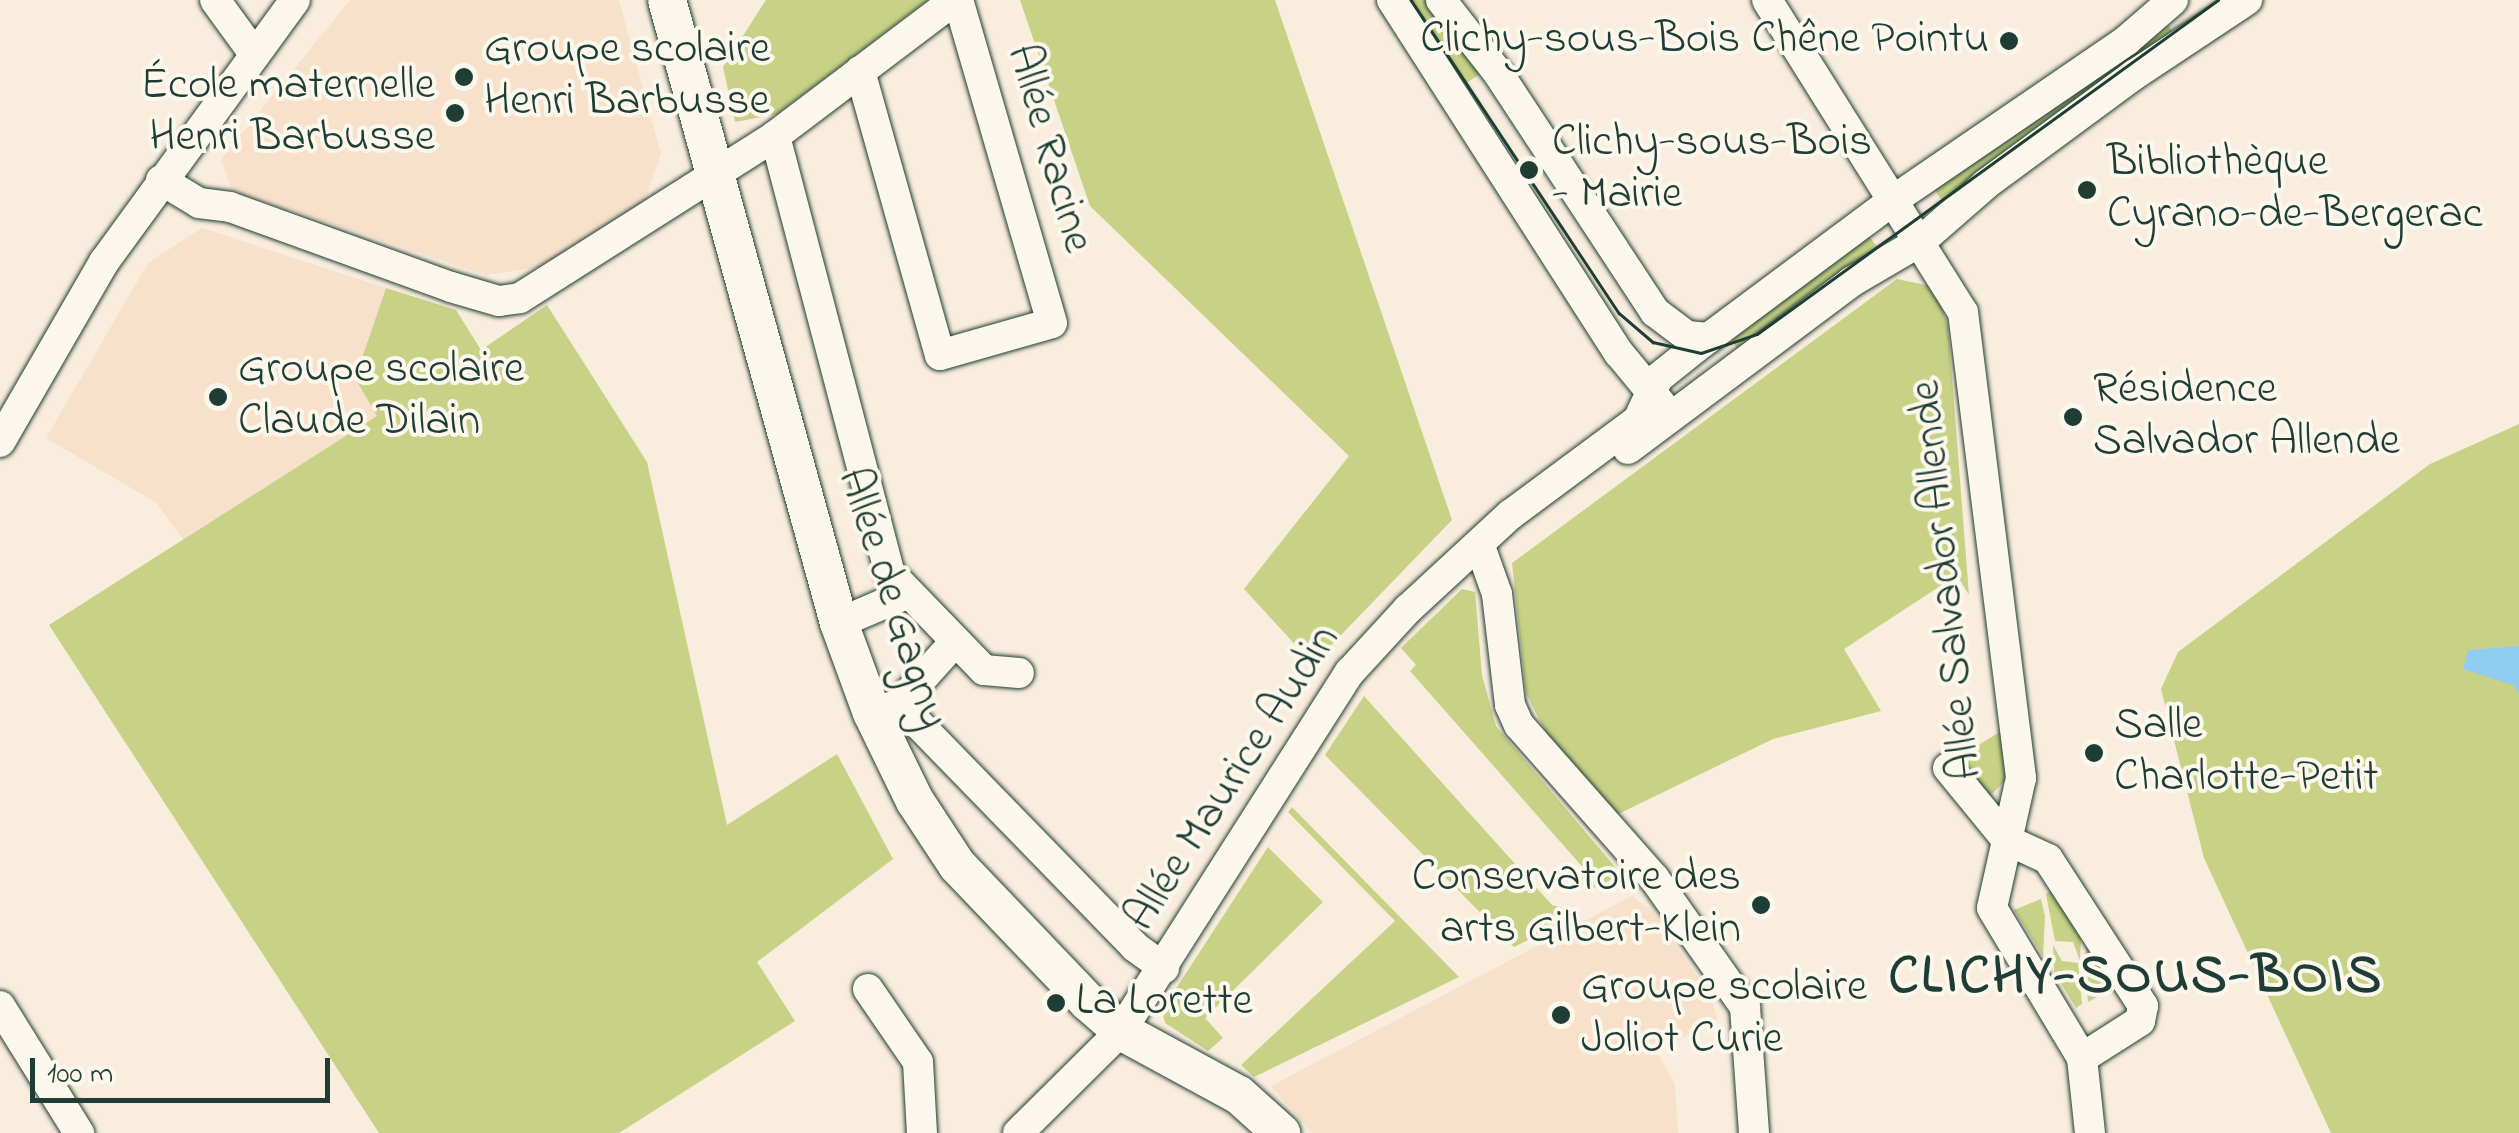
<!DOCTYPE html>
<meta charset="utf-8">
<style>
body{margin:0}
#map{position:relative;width:2519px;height:1133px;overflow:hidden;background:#f9eddd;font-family:"Indie Flower",sans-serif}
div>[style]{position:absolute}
.built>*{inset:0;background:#f7e1cb}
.green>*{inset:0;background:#c8d286}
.water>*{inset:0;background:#91ccf1}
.roads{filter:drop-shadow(0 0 2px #1f3d34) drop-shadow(0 0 2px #1f3d34)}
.minor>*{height:30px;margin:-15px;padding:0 15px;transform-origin:15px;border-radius:15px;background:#fbf7ec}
.major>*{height:38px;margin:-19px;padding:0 19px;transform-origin:19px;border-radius:19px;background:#fbf7ec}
.tram>*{height:2.5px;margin:-1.25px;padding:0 1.25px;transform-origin:1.25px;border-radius:1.25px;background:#1f3d34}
.dots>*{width:28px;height:28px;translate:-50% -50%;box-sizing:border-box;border:5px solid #fbf7ec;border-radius:50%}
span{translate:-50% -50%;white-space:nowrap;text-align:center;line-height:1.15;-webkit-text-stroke:8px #fbf7ec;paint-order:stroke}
.poi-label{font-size:45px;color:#1f3d34}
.right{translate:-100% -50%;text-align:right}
.left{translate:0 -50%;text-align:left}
.street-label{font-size:45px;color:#1f3d34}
.district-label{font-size:55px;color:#1f3d34;font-weight:700;letter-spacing:2.5px}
.scale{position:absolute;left:30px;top:1058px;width:300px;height:45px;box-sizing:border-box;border:5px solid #1f3d34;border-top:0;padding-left:12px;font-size:30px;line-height:35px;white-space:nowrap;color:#1f3d34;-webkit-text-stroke:8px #fbf7ec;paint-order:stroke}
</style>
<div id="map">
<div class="built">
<div style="clip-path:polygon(350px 0,619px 0,661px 154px,645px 200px,540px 267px,486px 275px,232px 191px,221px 159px)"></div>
<div style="clip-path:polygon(202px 228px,386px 288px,355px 377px,378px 416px,183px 539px,155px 502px,46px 438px,148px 263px)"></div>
<div style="clip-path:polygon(1632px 896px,1653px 912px,1711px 997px,1717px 1019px,1657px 1052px,1675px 1084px,1678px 1133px,1312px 1133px,1271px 1086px)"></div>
</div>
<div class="green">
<div style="clip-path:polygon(766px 0,928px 0,777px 114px,735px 122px,723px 67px)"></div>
<div style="clip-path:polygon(1020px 0,1275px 0,1452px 520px,1313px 664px,1244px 589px,1349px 456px,1090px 206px)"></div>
<div style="clip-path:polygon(1398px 0,1434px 0,1485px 71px,1454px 91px)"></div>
<div style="clip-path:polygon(2162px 17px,2179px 40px,1948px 209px,1931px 185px)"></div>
<div style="clip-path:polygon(1866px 232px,1884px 256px,1742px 355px,1727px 334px)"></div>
<div style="clip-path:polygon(1897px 279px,1935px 287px,1948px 326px,1969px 595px,1957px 575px,1844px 649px,1881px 711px,1773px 739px,1614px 816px,1558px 757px,1526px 693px,1512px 563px)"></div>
<div style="clip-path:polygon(386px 288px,456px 310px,481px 350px,547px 305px,647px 462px,727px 825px,837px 754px,893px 859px,757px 962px,795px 1021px,619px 1133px,379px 1133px,49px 625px,377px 416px,355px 378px)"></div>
<div style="clip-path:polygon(2519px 424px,2519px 1133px,2331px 1133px,2204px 858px,2161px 689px,2178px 652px,2430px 464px)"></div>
<div style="clip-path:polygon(1462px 589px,1475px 592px,1482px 675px,1496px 726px,1621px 874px,1596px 888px,1578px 884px,1586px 871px,1410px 671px,1416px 665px,1401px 648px)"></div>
<div style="clip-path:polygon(1364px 696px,1552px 905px,1581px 913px,1514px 947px,1325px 755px)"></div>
<div style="clip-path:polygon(2003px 730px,2008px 778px,1990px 796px,1954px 760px)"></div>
<div style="clip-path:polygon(1292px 807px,1459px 977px,1254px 1077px,1241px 1065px,1395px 921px,1288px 812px)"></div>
<div style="clip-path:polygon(1268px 847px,1323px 902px,1205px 1018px,1223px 1038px,1208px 1051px,1165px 1023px,1162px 1010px)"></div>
<div style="clip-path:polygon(2052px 890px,2081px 937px,2080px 961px,2073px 942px,2055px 941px,2046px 894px)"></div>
<div style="clip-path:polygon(2041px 899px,2045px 916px,2043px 956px,2014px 910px)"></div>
<div style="clip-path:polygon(2088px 942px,2116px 986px,2088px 1002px,2084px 960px)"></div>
<div style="clip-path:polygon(2053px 945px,2062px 961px,2078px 963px,2082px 1004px,2076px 1008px,2054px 972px)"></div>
</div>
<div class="water">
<div style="clip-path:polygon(2519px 646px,2519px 694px,2513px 685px,2463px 669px,2468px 650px)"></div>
</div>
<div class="roads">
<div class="minor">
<div style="left:215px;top:0;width:63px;rotate:54deg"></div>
<div style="left:1392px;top:0;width:420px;rotate:57.3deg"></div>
<div style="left:1619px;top:353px;width:66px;rotate:50.5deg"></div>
<div style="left:1441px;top:0;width:93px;rotate:52deg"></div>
<div style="left:1498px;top:73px;width:286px;rotate:56.7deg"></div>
<div style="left:1655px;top:312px;width:40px;rotate:37deg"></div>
<div style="left:1687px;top:336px;width:22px;rotate:5deg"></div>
<div style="left:1767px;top:0;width:368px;rotate:57.9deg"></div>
<div style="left:1963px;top:312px;width:470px;rotate:82.9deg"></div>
<div style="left:2021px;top:778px;width:133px;rotate:102.6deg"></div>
<div style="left:1992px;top:908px;width:175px;rotate:59deg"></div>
<div style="left:2082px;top:1058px;width:75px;rotate:83.9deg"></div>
<div style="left:860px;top:71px;width:295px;rotate:74.3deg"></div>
<div style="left:940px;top:355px;width:116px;rotate:-15.9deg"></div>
<div style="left:1052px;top:323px;width:336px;rotate:-106.2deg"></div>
<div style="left:775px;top:136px;width:452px;rotate:75.3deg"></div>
<div style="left:890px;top:573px;width:135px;rotate:45.9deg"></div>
<div style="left:984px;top:670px;width:35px;rotate:5deg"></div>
<div style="left:161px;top:180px;width:44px;rotate:31.2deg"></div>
<div style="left:199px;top:203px;width:31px;rotate:7deg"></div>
<div style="left:230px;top:207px;width:235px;rotate:19.9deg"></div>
<div style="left:451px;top:287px;width:50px;rotate:16.3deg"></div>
<div style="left:499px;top:301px;width:21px;rotate:-8deg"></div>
<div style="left:520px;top:298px;width:302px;rotate:-32.4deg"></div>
<div style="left:775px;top:136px;width:226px;rotate:-37.1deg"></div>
<div style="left:0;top:442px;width:208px;rotate:-60deg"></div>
<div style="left:104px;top:262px;width:324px;rotate:-53.9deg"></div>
<div style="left:1628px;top:449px;width:279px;rotate:-36.8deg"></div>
<div style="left:1851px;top:282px;width:81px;rotate:-30.4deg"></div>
<div style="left:1921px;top:241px;width:86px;rotate:-41.2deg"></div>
<div style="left:1986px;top:184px;width:184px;rotate:-36.4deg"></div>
<div style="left:2134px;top:75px;width:136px;rotate:-33.6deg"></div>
<div style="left:1481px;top:549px;width:48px;rotate:70.4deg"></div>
<div style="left:1497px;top:594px;width:112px;rotate:83.3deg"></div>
<div style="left:1510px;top:705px;width:22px;rotate:66deg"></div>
<div style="left:1519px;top:725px;width:204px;rotate:48.6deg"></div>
<div style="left:1654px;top:878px;width:158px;rotate:54.8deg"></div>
<div style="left:1745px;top:1007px;width:126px;rotate:85.9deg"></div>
<div style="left:839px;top:623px;width:71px;rotate:-23.3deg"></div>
<div style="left:899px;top:704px;width:81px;rotate:-48deg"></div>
<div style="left:872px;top:713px;width:28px;rotate:-18deg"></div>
<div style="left:899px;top:704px;width:339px;rotate:45.8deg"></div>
<div style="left:1135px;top:947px;width:36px;rotate:36deg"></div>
<div style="left:1948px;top:768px;width:93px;rotate:50.7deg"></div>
<div style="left:2007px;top:840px;width:45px;rotate:24.9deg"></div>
<div style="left:2048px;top:859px;width:175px;rotate:57.1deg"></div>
<div style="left:2143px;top:1006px;width:15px;rotate:101deg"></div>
<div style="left:2140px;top:1021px;width:69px;rotate:147.5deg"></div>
<div style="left:868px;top:989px;width:88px;rotate:55.6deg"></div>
<div style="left:918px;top:1062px;width:71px;rotate:86.8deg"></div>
<div style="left:0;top:1006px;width:150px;rotate:58.1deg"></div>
<div style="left:1018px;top:1133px;width:145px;rotate:-44.7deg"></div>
<div style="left:1121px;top:1031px;width:426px;rotate:-57.5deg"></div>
<div style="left:1350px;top:672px;width:86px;rotate:-47.4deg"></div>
<div style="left:1408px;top:609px;width:139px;rotate:-42.7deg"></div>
<div style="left:1510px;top:515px;width:159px;rotate:-36.6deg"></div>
<div style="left:1638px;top:420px;width:47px;rotate:-64.5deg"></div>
<div style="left:1658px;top:378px;width:58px;rotate:-38.7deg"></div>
<div style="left:1703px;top:342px;width:239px;rotate:-36.7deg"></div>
<div style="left:1895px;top:199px;width:281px;rotate:-34.4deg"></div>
<div style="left:2127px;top:40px;width:61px;rotate:-41deg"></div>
</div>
<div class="major">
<div style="left:667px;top:0;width:646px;rotate:74.57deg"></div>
<div style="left:839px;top:623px;width:96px;rotate:69.9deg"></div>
<div style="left:872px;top:713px;width:98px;rotate:64deg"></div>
<div style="left:915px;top:801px;width:77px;rotate:56.7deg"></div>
<div style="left:957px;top:865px;width:190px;rotate:46.3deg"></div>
<div style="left:1088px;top:1002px;width:44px;rotate:41.3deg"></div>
<div style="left:1121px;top:1031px;width:134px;rotate:28.5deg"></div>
<div style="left:1239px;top:1095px;width:57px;rotate:42.1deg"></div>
</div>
</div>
<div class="tram">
<div style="left:1411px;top:0;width:376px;rotate:56.4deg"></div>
<div style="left:1619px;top:313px;width:45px;rotate:40.5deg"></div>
<div style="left:1653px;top:342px;width:49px;rotate:12.9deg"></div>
<div style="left:1701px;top:353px;width:59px;rotate:-18.7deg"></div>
<div style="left:1757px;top:334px;width:569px;rotate:-35.92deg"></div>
</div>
<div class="dots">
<div style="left:2009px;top:41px;background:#1f3d34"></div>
<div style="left:464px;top:77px;background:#1f3d34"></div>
<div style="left:455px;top:113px;background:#1f3d34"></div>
<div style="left:1529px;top:170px;background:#1f3d34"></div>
<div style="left:2087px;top:190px;background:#1f3d34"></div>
<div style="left:218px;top:397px;background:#1f3d34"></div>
<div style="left:2073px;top:417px;background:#1f3d34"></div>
<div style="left:2094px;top:753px;background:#1f3d34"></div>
<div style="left:1761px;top:905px;background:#1f3d34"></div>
<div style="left:1056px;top:1003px;background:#1f3d34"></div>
<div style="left:1561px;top:1015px;background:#1f3d34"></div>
</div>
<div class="poi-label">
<span class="right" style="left:1989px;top:41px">Clichy-sous-Bois Chêne Pointu</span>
<span class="left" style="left:484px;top:77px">Groupe scolaire<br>Henri Barbusse</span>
<span class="right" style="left:435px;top:113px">École maternelle<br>Henri Barbusse</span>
<span class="left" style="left:1552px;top:170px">Clichy-sous-Bois<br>- Mairie</span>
<span class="left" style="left:2107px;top:190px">Bibliothèque<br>Cyrano-de-Bergerac</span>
<span class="left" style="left:238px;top:397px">Groupe scolaire<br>Claude Dilain</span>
<span class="left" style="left:2093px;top:417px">Résidence<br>Salvador Allende</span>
<span class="left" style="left:2114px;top:753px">Salle<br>Charlotte-Petit</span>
<span class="right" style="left:1741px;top:905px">Conservatoire des<br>arts Gilbert-Klein</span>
<span class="left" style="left:1581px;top:1015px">Groupe scolaire<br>Joliot Curie</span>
<span class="left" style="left:1076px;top:1003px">La Lorette</span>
</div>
<div class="street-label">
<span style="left:1048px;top:149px;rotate:74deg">Allée Racine</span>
<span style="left:1948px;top:580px;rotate:-96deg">Allée Salvador Allende</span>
<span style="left:891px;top:599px;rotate:72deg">Allée de Gagny</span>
<span style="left:1234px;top:779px;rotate:-57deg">Allée Maurice Audin</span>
</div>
<div class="district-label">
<span style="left:2136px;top:979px">CLICHY-SOUS-BOIS</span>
</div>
<div class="scale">100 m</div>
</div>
